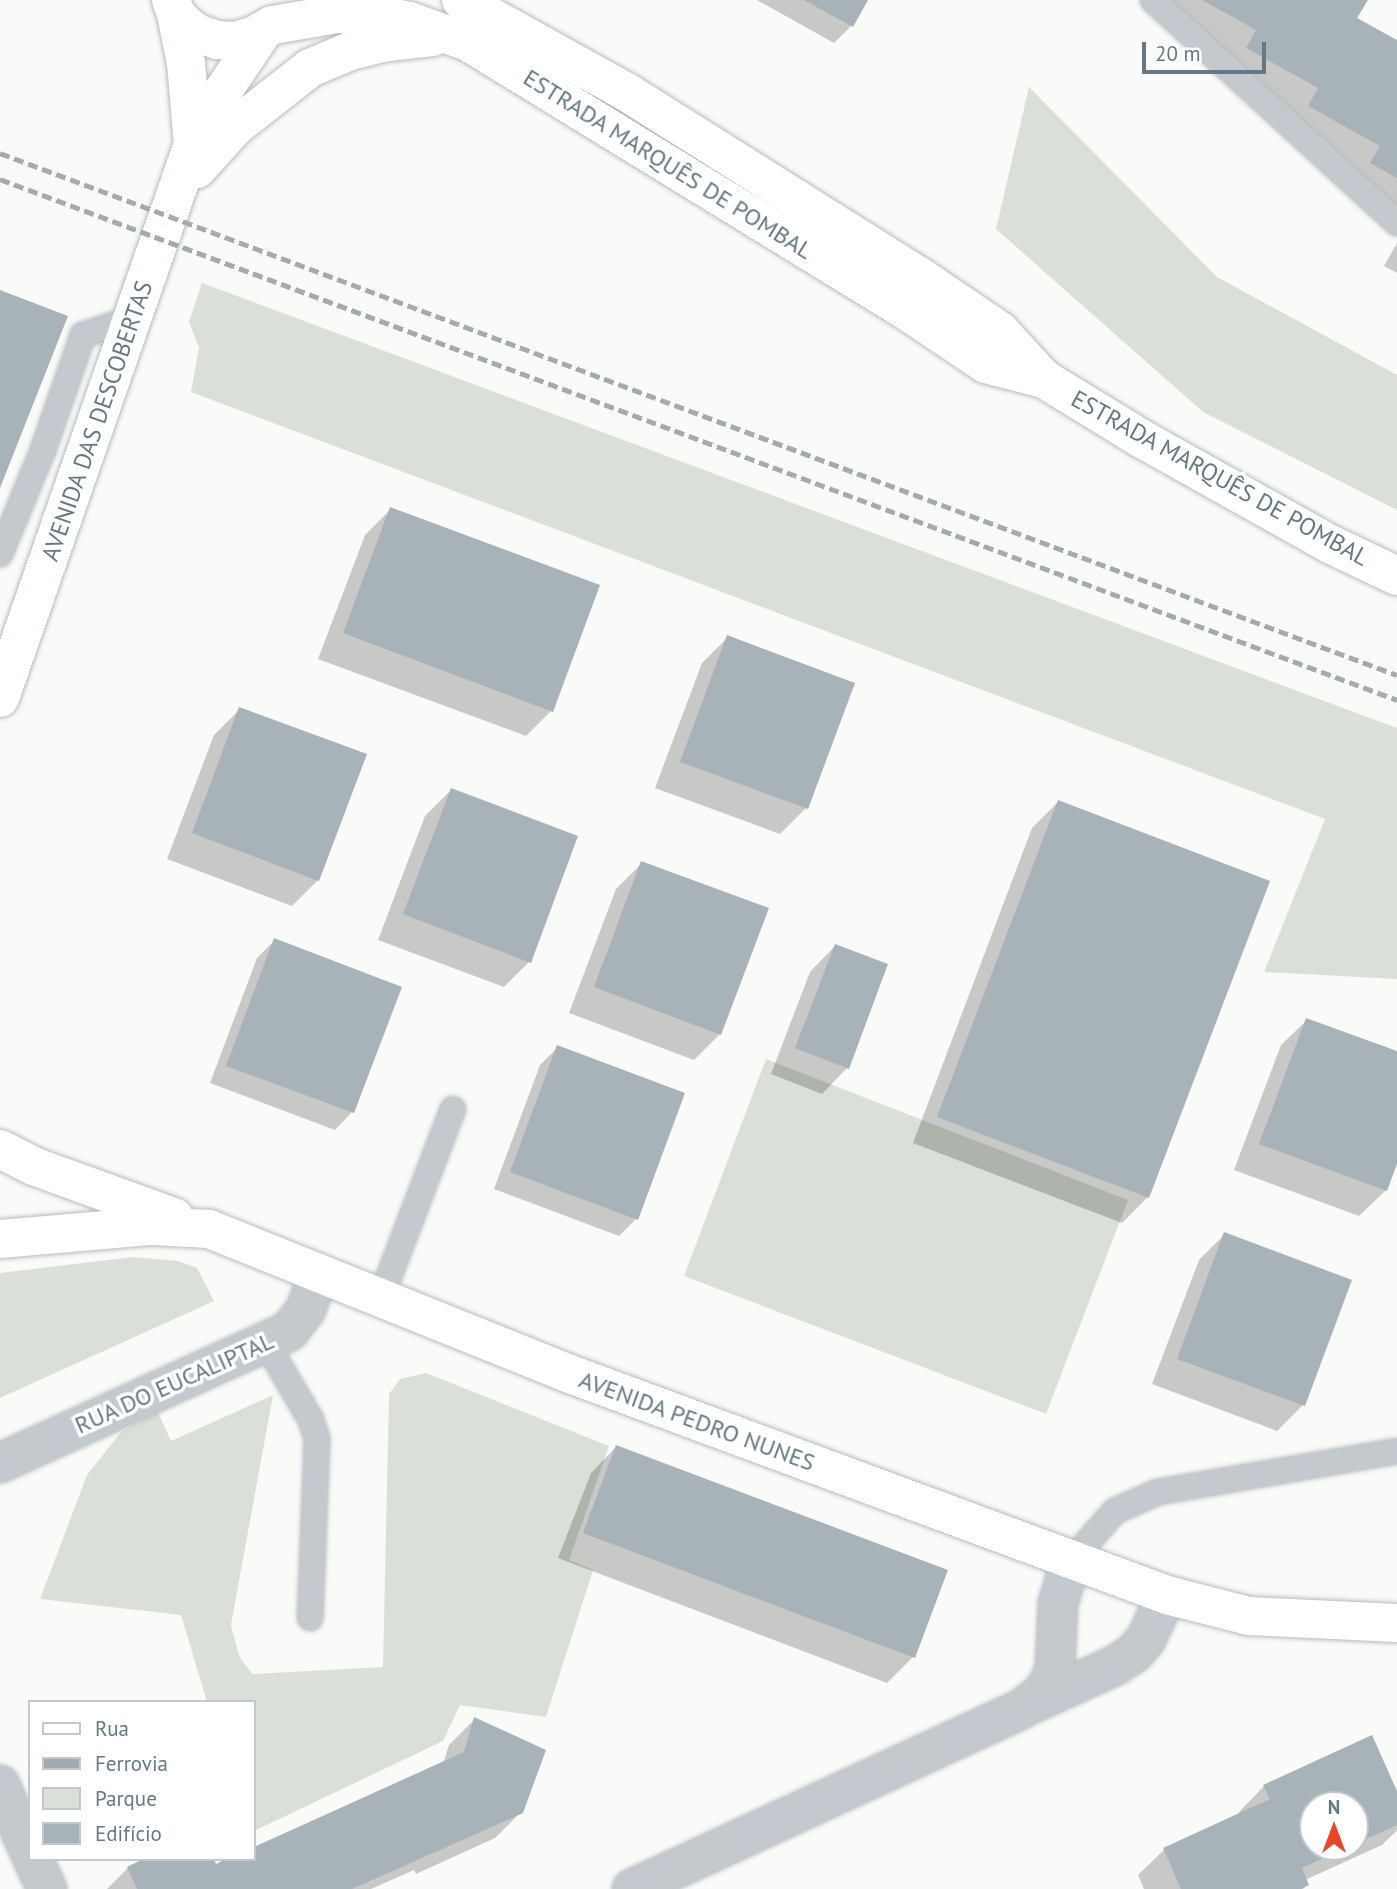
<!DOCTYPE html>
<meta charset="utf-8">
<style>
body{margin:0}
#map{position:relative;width:1397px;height:1889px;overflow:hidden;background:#fafaf8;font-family:"PT Sans",sans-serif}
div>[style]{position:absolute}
.green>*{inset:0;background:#dae0d7}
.shadow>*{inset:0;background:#0003}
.building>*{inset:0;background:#a7b3b8}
.roads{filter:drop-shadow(0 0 2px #b5bdc1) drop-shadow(0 0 2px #b5bdc1)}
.lane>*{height:24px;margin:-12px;padding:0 12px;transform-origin:12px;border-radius:12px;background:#c3c9cc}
.street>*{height:38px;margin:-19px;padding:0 19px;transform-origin:19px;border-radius:19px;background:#c3c9cc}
.secondary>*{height:38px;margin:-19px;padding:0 19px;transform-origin:19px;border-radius:19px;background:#fff}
.rail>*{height:5px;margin-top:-2.5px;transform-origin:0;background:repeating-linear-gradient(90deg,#a2abb0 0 10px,transparent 0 15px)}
span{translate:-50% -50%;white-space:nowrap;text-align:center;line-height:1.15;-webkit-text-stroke:7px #fff;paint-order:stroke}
.street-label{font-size:24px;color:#637984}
.legend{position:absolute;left:28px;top:1700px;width:228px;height:161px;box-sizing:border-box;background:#fff;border:2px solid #c1c9ce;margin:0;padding:9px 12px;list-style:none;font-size:21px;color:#637984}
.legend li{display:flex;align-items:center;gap:14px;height:35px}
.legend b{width:35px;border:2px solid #c1c9ce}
.north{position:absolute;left:1299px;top:1791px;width:70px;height:70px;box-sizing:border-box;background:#fff;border:2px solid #c1c9ce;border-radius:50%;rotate:0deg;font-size:19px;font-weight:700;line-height:28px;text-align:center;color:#637984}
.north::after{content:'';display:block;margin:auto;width:24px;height:32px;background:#ed4425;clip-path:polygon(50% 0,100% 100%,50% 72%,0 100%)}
.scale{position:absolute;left:1142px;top:42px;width:124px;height:32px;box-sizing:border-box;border:4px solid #637984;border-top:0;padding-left:9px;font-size:21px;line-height:24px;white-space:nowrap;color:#637984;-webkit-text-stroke:5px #fff;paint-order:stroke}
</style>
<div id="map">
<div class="green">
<div style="clip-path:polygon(1029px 87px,1217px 277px,1397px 375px,1397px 510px,1203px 412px,996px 229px)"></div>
<div style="clip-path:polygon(202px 283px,1397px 728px,1397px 979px,1264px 972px,1325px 819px,191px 392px,199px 348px,189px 322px)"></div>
<div style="clip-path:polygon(766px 1059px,1128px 1200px,1046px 1414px,684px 1276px)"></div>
<div style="clip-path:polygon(133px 1257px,178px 1261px,197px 1268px,214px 1301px,0 1398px,0 1273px)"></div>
<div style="clip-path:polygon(426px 1373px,609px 1446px,569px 1560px,593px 1570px,546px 1717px,460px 1705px,443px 1741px,254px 1831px,254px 1702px,207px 1702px,181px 1615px,40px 1599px,87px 1475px,121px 1432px,158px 1412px,171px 1441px,273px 1395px,231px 1625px,239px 1656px,252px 1674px,383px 1667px,389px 1394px,400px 1379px)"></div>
</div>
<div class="shadow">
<div style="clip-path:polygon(757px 0,866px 0,851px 26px,834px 43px)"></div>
<div style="clip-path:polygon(1168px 0,1363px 0,1355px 18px,1397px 42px,1397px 218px)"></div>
<div style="clip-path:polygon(1397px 243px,1397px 273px,1384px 266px)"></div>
<div style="clip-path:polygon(391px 509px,551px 711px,526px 736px,318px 659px,365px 535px)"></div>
<div style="clip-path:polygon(728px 637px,806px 808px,780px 834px,655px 788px,702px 663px)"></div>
<div style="clip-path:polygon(240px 709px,318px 880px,292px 906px,167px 859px,214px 735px)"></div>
<div style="clip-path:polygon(451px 790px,529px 962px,504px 987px,378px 940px,425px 816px)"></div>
<div style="clip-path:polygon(1058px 802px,1148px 1197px,1122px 1223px,913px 1143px,1032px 828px)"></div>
<div style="clip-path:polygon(642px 863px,720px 1034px,694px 1060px,569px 1013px,616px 889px)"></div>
<div style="clip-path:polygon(274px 941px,352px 1112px,335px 1130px,210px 1083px,257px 958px)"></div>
<div style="clip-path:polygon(835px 946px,847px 1068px,822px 1094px,771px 1074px,810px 972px)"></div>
<div style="clip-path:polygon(1307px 1020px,1397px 1053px,1397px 1159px,1385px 1191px,1359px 1216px,1234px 1170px,1281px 1045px)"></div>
<div style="clip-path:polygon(558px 1047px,636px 1219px,619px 1236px,494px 1189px,540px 1065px)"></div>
<div style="clip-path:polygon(1225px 1234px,1303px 1405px,1277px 1431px,1152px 1384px,1199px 1260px)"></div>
<div style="clip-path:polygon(616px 1447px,913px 1657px,887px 1683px,558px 1558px,591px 1473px)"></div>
<div style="clip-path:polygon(474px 1720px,521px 1812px,495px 1838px,416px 1874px,414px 1870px,371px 1889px,107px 1889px,128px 1868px,215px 1866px,254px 1859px,254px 1849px,443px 1764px,449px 1745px)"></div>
<div style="clip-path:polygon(evenodd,1264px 1786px,1397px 1795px,1397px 1830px,1382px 1845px,1305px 1880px,1307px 1885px,1303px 1889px,1144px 1889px,1138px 1875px,1164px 1850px,1240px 1815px,1239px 1812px,1264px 1786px,1313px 1805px,1355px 1805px,1355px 1847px,1313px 1847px,1313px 1805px)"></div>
</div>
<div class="building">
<div style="clip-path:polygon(804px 0,868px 0,853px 27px)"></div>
<div style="clip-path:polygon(1202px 0,1368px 0,1357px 18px,1397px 40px,1397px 178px,1370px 163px,1380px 146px,1308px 106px,1318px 88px,1246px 48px,1256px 30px)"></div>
<div style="clip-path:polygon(0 290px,68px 316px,0 488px)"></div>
<div style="clip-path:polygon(390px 507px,600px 585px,553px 712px,343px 633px)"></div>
<div style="clip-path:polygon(727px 635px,855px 683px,808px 809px,680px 762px)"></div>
<div style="clip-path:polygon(239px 707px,367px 754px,319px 881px,192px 833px)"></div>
<div style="clip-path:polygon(451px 788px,578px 836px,531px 963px,403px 914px)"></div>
<div style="clip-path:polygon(1058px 800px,1270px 881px,1149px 1198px,937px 1117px)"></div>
<div style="clip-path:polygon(641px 861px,769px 908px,721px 1035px,594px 987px)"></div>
<div style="clip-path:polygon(274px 938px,402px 987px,354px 1113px,226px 1066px)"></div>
<div style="clip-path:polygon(835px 944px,888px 964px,849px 1069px,795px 1048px)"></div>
<div style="clip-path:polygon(1306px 1018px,1397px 1051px,1397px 1164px,1387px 1191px,1259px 1144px)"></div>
<div style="clip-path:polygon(557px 1045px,685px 1093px,638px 1220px,510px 1172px)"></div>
<div style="clip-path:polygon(1224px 1232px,1352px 1280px,1305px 1406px,1177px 1359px)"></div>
<div style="clip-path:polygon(616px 1445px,948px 1570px,915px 1658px,583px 1533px)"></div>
<div style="clip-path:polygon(474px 1717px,546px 1750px,523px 1813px,352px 1889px,137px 1889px,127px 1867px,143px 1859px,214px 1859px,216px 1864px,226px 1859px,254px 1859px,254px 1847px,464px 1752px)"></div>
<div style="clip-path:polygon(1372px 1735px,1397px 1791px,1397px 1825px,1355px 1844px,1355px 1805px,1313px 1805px,1313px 1847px,1348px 1847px,1302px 1868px,1309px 1885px,1301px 1889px,1181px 1889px,1163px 1848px,1270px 1799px,1263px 1785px)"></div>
</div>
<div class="roads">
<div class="lane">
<div style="left:1153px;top:0;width:331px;rotate:42.4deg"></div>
<div style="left:0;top:554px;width:113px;rotate:-67.5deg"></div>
<div style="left:43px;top:450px;width:122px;rotate:-70.8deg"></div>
<div style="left:83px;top:335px;width:54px;rotate:-18.4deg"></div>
<div style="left:380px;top:1300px;width:204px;rotate:-69.1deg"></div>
<div style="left:266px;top:1343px;width:89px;rotate:59.7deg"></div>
<div style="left:311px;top:1420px;width:20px;rotate:72deg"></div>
<div style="left:317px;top:1439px;width:179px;rotate:92.2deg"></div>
<div style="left:1071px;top:1561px;width:67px;rotate:-48.7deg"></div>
<div style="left:1115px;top:1511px;width:47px;rotate:-23.8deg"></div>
<div style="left:1158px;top:1492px;width:242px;rotate:-9.7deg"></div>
</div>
<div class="street">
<div style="left:0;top:1463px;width:318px;rotate:-24.5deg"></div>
<div style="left:289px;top:1331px;width:28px;rotate:-52deg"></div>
<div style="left:306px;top:1309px;width:38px;rotate:-70deg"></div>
<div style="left:1031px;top:1704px;width:94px;rotate:-24.6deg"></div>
<div style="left:1116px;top:1665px;width:22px;rotate:-34deg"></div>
<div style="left:1134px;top:1653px;width:18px;rotate:-49deg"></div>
<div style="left:1146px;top:1639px;width:49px;rotate:-64.5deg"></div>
<div style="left:0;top:1785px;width:73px;rotate:65.9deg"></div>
<div style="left:33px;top:1859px;width:33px;rotate:65deg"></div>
<div style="left:632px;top:1889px;width:431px;rotate:-24.8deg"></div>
<div style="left:1023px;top:1708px;width:24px;rotate:-38deg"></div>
<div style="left:1042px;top:1693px;width:14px;rotate:-54deg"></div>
<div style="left:1050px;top:1682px;width:16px;rotate:-72deg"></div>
<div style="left:1055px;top:1667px;width:64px;rotate:-87.3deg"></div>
<div style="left:1058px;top:1603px;width:44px;rotate:-72.8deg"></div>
</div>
<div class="secondary">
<div style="left:171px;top:0;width:15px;rotate:70deg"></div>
<div style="left:176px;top:14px;width:13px;rotate:48deg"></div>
<div style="left:185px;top:24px;width:17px;rotate:36deg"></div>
<div style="left:199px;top:34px;width:19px;rotate:18deg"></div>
<div style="left:217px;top:40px;width:18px;rotate:3deg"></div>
<div style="left:235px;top:41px;width:19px;rotate:-16deg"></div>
<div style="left:253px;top:36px;width:22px;rotate:-30deg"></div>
<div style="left:461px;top:0;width:191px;rotate:29.1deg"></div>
<div style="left:628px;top:93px;width:344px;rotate:32.2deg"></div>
<div style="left:919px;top:276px;width:98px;rotate:34.2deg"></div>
<div style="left:1000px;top:331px;width:65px;rotate:47.5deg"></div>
<div style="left:1044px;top:379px;width:115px;rotate:31.5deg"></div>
<div style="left:1142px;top:439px;width:218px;rotate:29.2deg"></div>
<div style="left:1332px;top:545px;width:72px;rotate:25.5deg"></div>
<div style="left:176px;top:14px;width:50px;rotate:78.5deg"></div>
<div style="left:186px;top:63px;width:81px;rotate:85.1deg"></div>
<div style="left:273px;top:25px;width:65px;rotate:-9.8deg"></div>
<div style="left:337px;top:14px;width:39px"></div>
<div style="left:376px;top:14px;width:34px;rotate:12deg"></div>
<div style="left:409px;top:21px;width:63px;rotate:19.6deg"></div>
<div style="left:468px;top:42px;width:513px;rotate:31.52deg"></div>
<div style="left:905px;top:310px;width:97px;rotate:33.7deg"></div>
<div style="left:986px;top:364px;width:60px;rotate:14.5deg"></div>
<div style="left:197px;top:169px;width:58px;rotate:-47.8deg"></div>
<div style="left:236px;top:126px;width:94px;rotate:-38.1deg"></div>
<div style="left:310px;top:68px;width:43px;rotate:-23deg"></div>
<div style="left:350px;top:51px;width:32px;rotate:-14deg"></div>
<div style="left:381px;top:43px;width:52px;rotate:-6.6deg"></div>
<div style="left:0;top:698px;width:587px;rotate:-70.79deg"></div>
<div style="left:193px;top:144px;width:61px;rotate:-60.5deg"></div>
<div style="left:223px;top:91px;width:73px;rotate:-56.1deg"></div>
<div style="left:0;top:1149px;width:37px;rotate:27deg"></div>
<div style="left:33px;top:1166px;width:150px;rotate:19.9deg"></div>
<div style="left:0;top:1239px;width:153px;rotate:-4.9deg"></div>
<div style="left:152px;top:1226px;width:57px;rotate:3deg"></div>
<div style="left:209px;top:1229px;width:389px;rotate:21.9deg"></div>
<div style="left:570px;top:1374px;width:637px;rotate:20.31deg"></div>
<div style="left:1167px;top:1595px;width:85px;rotate:14.4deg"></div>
<div style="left:1249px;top:1616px;width:148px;rotate:2.7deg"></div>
</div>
</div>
<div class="rail">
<div style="left:0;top:153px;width:1491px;rotate:20.49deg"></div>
<div style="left:0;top:179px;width:1491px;rotate:20.45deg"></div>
</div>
<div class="street-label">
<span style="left:668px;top:164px;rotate:32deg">ESTRADA MARQUÊS DE POMBAL</span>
<span style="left:97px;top:421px;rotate:-71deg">AVENIDA DAS DESCOBERTAS</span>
<span style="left:1220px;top:478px;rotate:29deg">ESTRADA MARQUÊS DE POMBAL</span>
<span style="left:174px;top:1383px;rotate:-24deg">RUA DO EUCALIPTAL</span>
<span style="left:697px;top:1421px;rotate:20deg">AVENIDA PEDRO NUNES</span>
</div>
<ul class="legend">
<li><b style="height:9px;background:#fff"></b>Rua</li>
<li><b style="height:9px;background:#a2abb0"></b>Ferrovia</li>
<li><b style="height:19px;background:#dae0d7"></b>Parque</li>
<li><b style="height:19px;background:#a7b3b8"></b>Edifício</li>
</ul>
<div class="north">N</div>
<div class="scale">20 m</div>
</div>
